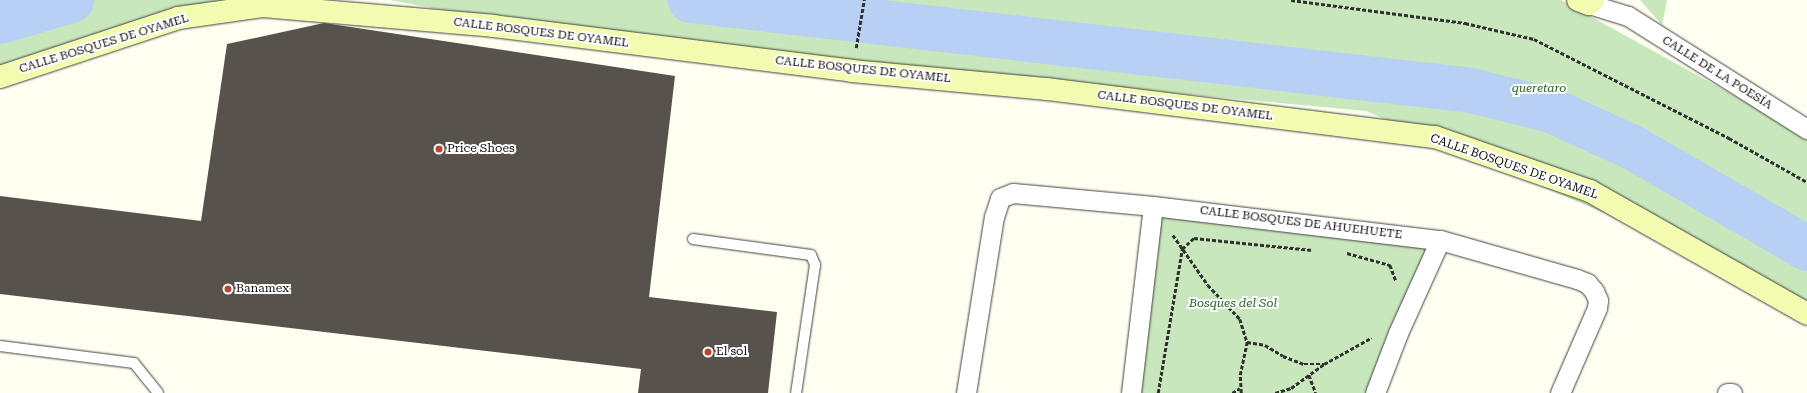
<!DOCTYPE html>
<meta charset="utf-8">
<style>
body{margin:0}
#map{position:relative;width:1807px;height:393px;overflow:hidden;background:#fefef1;font-family:"Roboto Serif",serif}
div>[style]{position:absolute}
.green>*{inset:0;background:#c9e7bc}
.river>*{height:45px;margin:-22.5px;padding:0 22.5px;transform-origin:22.5px;border-radius:22.5px;background:#b8d0f3}
.building>*{inset:0;background:#57524b}
.path>*{height:2.5px;margin-top:-1.25px;transform-origin:0;background:repeating-linear-gradient(90deg,#303030 0 4px,transparent 0 6px)}
.roads{filter:drop-shadow(0 0 1px #414141) drop-shadow(0 0 1px #414141)}
.lane>*{height:10px;margin:-5px;padding:0 5px;transform-origin:5px;border-radius:5px;background:#fff}
.street>*{height:19px;margin:-9.5px;padding:0 9.5px;transform-origin:9.5px;border-radius:9.5px;background:#fff}
.secondary>*{height:22px;margin:-11px;padding:0 11px;transform-origin:11px;border-radius:11px;background:#f2fbaf}
.dots>*{width:11px;height:11px;translate:-50% -50%;box-sizing:border-box;border:2px solid #fff;border-radius:50%}
span{translate:-50% -50%;white-space:nowrap;text-align:center;line-height:1.15;-webkit-text-stroke:4px #fff;paint-order:stroke}
.street-label{font-size:12px;color:#0e0e0e}
.park-label{font-size:12px;color:#226323;font-style:italic}
.poi-label{font-size:12px;color:#0e0e0e}
.left{translate:0 -50%;text-align:left}
</style>
<div id="map">
<div class="green">
<div style="clip-path:polygon(0 0,284px 0,0 77px)"></div>
<div style="clip-path:polygon(390px 0,1561px 0,1807px 136px,1807px 304px,1709px 258px,1366px 111px,604px 40px)"></div>
<div style="clip-path:polygon(1640px 0,1667px 0,1662px 25px)"></div>
<div style="clip-path:polygon(1153px 206px,1440px 240px,1375px 393px,1131px 393px)"></div>
</div>
<div class="river">
<div style="left:690px;top:0;width:786px;rotate:6.57deg"></div>
<div style="left:1471px;top:90px;width:82px;rotate:14deg"></div>
<div style="left:1551px;top:110px;width:89px;rotate:24.6deg"></div>
<div style="left:1632px;top:147px;width:202px;rotate:30deg"></div>
<div style="left:0;top:21px;width:74px;rotate:-16.5deg"></div>
</div>
<div class="building">
<div style="clip-path:polygon(324px 23px,675px 76px,649px 297px,777px 312px,768px 393px,638px 393px,641px 369px,0 294px,0 196px,201px 221px,227px 44px)"></div>
</div>
<div class="path">
<div style="left:1291px;top:0;width:176px;rotate:7.5deg"></div>
<div style="left:1465px;top:23px;width:71px;rotate:13.1deg"></div>
<div style="left:1534px;top:39px;width:219px;rotate:26.9deg"></div>
<div style="left:1729px;top:138px;width:90px;rotate:29.4deg"></div>
<div style="left:856px;top:48px;width:49px;rotate:-80.5deg"></div>
<div style="left:1173px;top:235px;width:61px;rotate:55deg"></div>
<div style="left:1208px;top:285px;width:47px;rotate:46.7deg"></div>
<div style="left:1240px;top:319px;width:24px;rotate:73deg"></div>
<div style="left:1347px;top:253px;width:45px;rotate:15.6deg"></div>
<div style="left:1390px;top:265px;width:17px;rotate:69deg"></div>
<div style="left:1309px;top:375px;width:19px;rotate:69deg"></div>
<div style="left:1158px;top:393px;width:146px;rotate:-80.5deg"></div>
<div style="left:1182px;top:249px;width:16px;rotate:-43deg"></div>
<div style="left:1194px;top:238px;width:119px;rotate:5.8deg"></div>
<div style="left:1232px;top:393px;width:9px;rotate:-32deg"></div>
<div style="left:1241px;top:393px;width:18px;rotate:-93deg"></div>
<div style="left:1240px;top:375px;width:34px;rotate:-78deg"></div>
<div style="left:1247px;top:342px;width:18px;rotate:9deg"></div>
<div style="left:1265px;top:345px;width:21px;rotate:31deg"></div>
<div style="left:1283px;top:356px;width:22px;rotate:21deg"></div>
<div style="left:1304px;top:364px;width:20px"></div>
<div style="left:1275px;top:393px;width:17px;rotate:-17deg"></div>
<div style="left:1291px;top:388px;width:41px;rotate:-36deg"></div>
<div style="left:1324px;top:364px;width:54px;rotate:-29deg"></div>
</div>
<div class="roads">
<div class="lane">
<div style="left:693px;top:239px;width:119px;rotate:7.7deg"></div>
<div style="left:811px;top:255px;width:11px;rotate:68deg"></div>
<div style="left:815px;top:265px;width:129px;rotate:98.4deg"></div>
<div style="left:0;top:346px;width:135px;rotate:7.2deg"></div>
<div style="left:134px;top:363px;width:38px;rotate:51deg"></div>
</div>
<div class="street">
<div style="left:1589px;top:4px;width:41px;rotate:17.1deg"></div>
<div style="left:1628px;top:16px;width:212px;rotate:32.3deg"></div>
<div style="left:966px;top:393px;width:178px;rotate:-81deg"></div>
<div style="left:994px;top:217px;width:20px;rotate:-72deg"></div>
<div style="left:1000px;top:198px;width:14px;rotate:-21deg"></div>
<div style="left:1013px;top:193px;width:141px;rotate:5.3deg"></div>
<div style="left:1153px;top:206px;width:289px;rotate:6.8deg"></div>
<div style="left:1440px;top:240px;width:142px;rotate:15.9deg"></div>
<div style="left:1577px;top:279px;width:11px;rotate:22deg"></div>
<div style="left:1587px;top:283px;width:11px;rotate:49deg"></div>
<div style="left:1594px;top:291px;width:10px;rotate:66deg"></div>
<div style="left:1598px;top:300px;width:8px;rotate:97deg"></div>
<div style="left:1597px;top:308px;width:93px;rotate:113.5deg"></div>
<div style="left:1131px;top:393px;width:188px;rotate:-83.3deg"></div>
<div style="left:1375px;top:393px;width:64px;rotate:-69deg"></div>
<div style="left:1398px;top:333px;width:102px;rotate:-65.7deg"></div>
<div style="left:1727px;top:393px;width:5px"></div>
</div>
<div class="secondary">
<div style="left:1578px;top:0;width:12px;rotate:20deg"></div>
<div style="left:1589px;top:4px;width:6px;rotate:-45deg"></div>
<div style="left:0;top:77px;width:188px;rotate:-18.3deg"></div>
<div style="left:178px;top:18px;width:85px;rotate:-8.1deg"></div>
<div style="left:262px;top:6px;width:232px;rotate:4.9deg"></div>
<div style="left:493px;top:26px;width:362px;rotate:7.1deg"></div>
<div style="left:852px;top:71px;width:196px;rotate:5.3deg"></div>
<div style="left:1047px;top:89px;width:391px;rotate:7.1deg"></div>
<div style="left:1435px;top:137px;width:164px;rotate:19.2deg"></div>
<div style="left:1590px;top:191px;width:249px;rotate:29.5deg"></div>
</div>
</div>
<div class="dots">
<div style="left:439px;top:149px;background:#b8452d"></div>
<div style="left:228px;top:289px;background:#b8452d"></div>
<div style="left:708px;top:352px;background:#b8452d"></div>
</div>
<div class="street-label">
<span style="left:541px;top:33px;rotate:7deg">CALLE BOSQUES DE OYAMEL</span>
<span style="left:104px;top:44px;rotate:-17deg">CALLE BOSQUES DE OYAMEL</span>
<span style="left:863px;top:70px;rotate:6deg">CALLE BOSQUES DE OYAMEL</span>
<span style="left:1717px;top:73px;rotate:32deg">CALLE DE LA POESÍA</span>
<span style="left:1185px;top:106px;rotate:7deg">CALLE BOSQUES DE OYAMEL</span>
<span style="left:1514px;top:167px;rotate:19deg">CALLE BOSQUES DE OYAMEL</span>
<span style="left:1301px;top:223px;rotate:7deg">CALLE BOSQUES DE AHUEHUETE</span>
</div>
<div class="park-label">
<span style="left:1539px;top:89px">queretaro</span>
<span style="left:1233px;top:304px">Bosques del Sol</span>
</div>
<div class="poi-label">
<span class="left" style="left:447px;top:149px">Price Shoes</span>
<span class="left" style="left:236px;top:289px">Banamex</span>
<span class="left" style="left:716px;top:352px">El sol</span>
</div>
</div>
